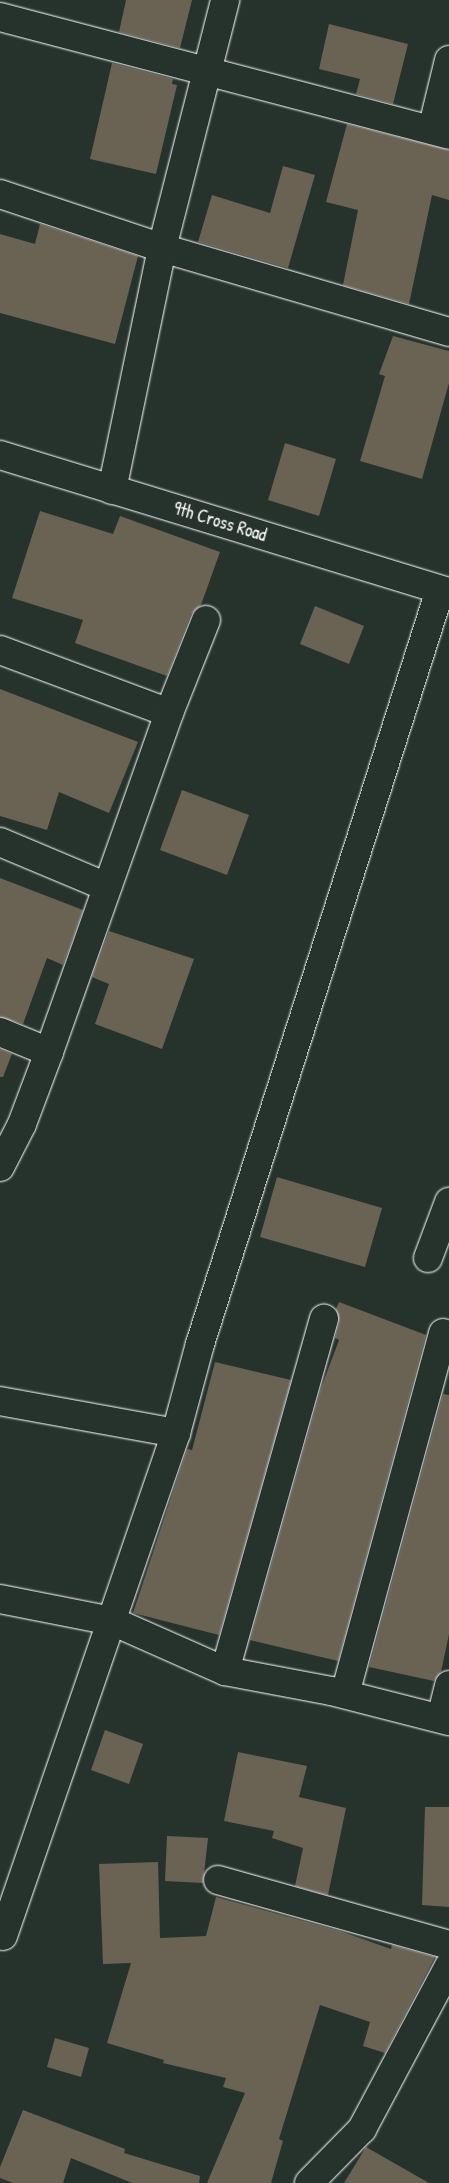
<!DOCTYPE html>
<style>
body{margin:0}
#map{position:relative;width:449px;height:2183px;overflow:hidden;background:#26332d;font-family:"Patrick Hand",sans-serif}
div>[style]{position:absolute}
.building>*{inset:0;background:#6a6253}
.roads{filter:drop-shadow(0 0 1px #fff) drop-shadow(0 0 1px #fff)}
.street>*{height:28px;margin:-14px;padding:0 14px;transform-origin:14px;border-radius:14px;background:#26332d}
span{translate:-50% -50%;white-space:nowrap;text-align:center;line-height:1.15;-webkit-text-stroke:4.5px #26332d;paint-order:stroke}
.street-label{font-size:18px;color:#fff}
</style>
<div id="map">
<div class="building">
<div style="clip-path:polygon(126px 0,192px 0,180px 48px,119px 32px)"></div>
<div style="clip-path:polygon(329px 24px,408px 44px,393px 104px,356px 94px,360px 79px,319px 69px)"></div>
<div style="clip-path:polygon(112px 63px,173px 79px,172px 84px,177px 85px,156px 174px,90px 159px)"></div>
<div style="clip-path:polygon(347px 124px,449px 150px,449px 200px,432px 195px,409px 304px,343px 285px,358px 210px,326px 202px)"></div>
<div style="clip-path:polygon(283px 166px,315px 175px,288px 268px,198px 242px,212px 195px,270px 213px)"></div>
<div style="clip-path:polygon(40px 224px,138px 256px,115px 344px,0 313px,0 234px,35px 244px)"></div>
<div style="clip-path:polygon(393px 336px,449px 351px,449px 383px,422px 479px,360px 461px,385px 376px,379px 374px)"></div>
<div style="clip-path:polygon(285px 443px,336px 459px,319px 516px,268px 500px)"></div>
<div style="clip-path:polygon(40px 511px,113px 534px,120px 516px,220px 552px,201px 605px,191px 614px,167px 676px,75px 643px,83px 620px,12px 598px)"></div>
<div style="clip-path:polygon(315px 606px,364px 626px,349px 664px,300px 644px)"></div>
<div style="clip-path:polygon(0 689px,138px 742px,109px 813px,59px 792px,47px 830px,0 816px)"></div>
<div style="clip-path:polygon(182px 790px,249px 815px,227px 875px,160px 850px)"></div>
<div style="clip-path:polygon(0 878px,83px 910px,63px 965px,47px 958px,23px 1024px,0 1017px)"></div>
<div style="clip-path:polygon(109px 931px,194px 959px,162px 1049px,95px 1024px,109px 984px,92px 977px)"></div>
<div style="clip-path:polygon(0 1049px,12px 1054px,3px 1077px,0 1077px)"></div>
<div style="clip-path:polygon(277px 1177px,382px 1208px,365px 1267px,260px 1237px)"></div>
<div style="clip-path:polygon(339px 1302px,426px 1335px,338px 1661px,250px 1640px,321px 1388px,339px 1340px,335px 1338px,339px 1323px,336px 1309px)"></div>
<div style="clip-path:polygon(215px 1362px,291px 1380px,219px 1635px,133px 1613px,187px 1449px,192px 1450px)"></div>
<div style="clip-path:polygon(443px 1394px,449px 1395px,449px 1634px,441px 1672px,434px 1681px,369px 1667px)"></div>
<div style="clip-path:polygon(105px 1730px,143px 1744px,129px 1784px,91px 1770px)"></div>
<div style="clip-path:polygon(238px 1752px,307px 1766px,299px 1797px,346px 1808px,328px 1895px,295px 1886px,303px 1848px,272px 1838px,274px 1831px,224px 1821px)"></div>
<div style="clip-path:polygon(425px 1807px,449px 1807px,449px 1907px,422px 1905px)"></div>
<div style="clip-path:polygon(167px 1836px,208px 1838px,203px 1883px,165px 1881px)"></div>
<div style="clip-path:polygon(158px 1862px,160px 1938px,206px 1936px,216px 1897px,340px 1931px,391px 1949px,392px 1945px,435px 1957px,385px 2053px,363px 2046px,370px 2022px,320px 2005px,279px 2139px,283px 2141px,271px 2183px,207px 2183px,245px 2093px,223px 2087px,226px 2078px,163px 2063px,164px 2060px,107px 2043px,131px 1963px,103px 1964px,99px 1864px)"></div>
<div style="clip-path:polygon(55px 2038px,89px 2048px,81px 2077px,47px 2067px)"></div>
<div style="clip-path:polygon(23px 2110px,125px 2149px,124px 2153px,200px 2176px,199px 2183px,132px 2183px,71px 2158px,63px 2183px,13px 2183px,0 2178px,0 2167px)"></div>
<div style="clip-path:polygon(366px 2147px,429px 2183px,344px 2183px)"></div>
</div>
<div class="roads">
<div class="street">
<div style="left:0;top:17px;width:464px;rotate:14.7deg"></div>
<div style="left:432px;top:130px;width:72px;rotate:-76.3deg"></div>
<div style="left:0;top:194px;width:171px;rotate:18.4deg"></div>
<div style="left:162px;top:248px;width:299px;rotate:16.3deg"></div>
<div style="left:0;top:455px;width:469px;rotate:17deg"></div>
<div style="left:112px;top:490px;width:247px;rotate:-78.3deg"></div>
<div style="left:162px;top:248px;width:256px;rotate:-75.7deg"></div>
<div style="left:0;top:650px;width:180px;rotate:20.4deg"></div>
<div style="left:0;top:842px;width:116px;rotate:22.8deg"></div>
<div style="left:0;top:1032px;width:53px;rotate:22.2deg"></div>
<div style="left:0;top:1167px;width:48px;rotate:-62.9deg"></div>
<div style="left:22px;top:1124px;width:77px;rotate:-69.4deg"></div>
<div style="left:49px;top:1052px;width:360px;rotate:-70.5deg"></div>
<div style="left:169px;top:713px;width:100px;rotate:-68.3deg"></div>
<div style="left:428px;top:1258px;width:60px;rotate:-69.4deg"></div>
<div style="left:0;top:1401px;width:179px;rotate:10.3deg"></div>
<div style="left:0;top:1599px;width:114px;rotate:11.1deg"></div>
<div style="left:112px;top:1621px;width:124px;rotate:23.9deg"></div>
<div style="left:225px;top:1671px;width:108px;rotate:10.7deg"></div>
<div style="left:331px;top:1691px;width:122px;rotate:14.3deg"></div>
<div style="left:225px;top:1671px;width:366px;rotate:-74.3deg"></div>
<div style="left:345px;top:1694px;width:374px;rotate:-74.8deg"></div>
<div style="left:441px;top:1718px;width:34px;rotate:-76deg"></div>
<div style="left:218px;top:1880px;width:240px;rotate:15.7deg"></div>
<div style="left:3px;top:1936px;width:532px;rotate:-71.02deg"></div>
<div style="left:176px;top:1433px;width:92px;rotate:-74.9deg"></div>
<div style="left:200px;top:1344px;width:791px;rotate:-72.34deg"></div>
<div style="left:309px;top:2183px;width:76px;rotate:-45.5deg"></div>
<div style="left:362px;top:2129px;width:185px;rotate:-61.9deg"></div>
</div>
</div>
<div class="street-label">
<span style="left:220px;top:522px;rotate:17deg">9th Cross Road</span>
</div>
</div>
